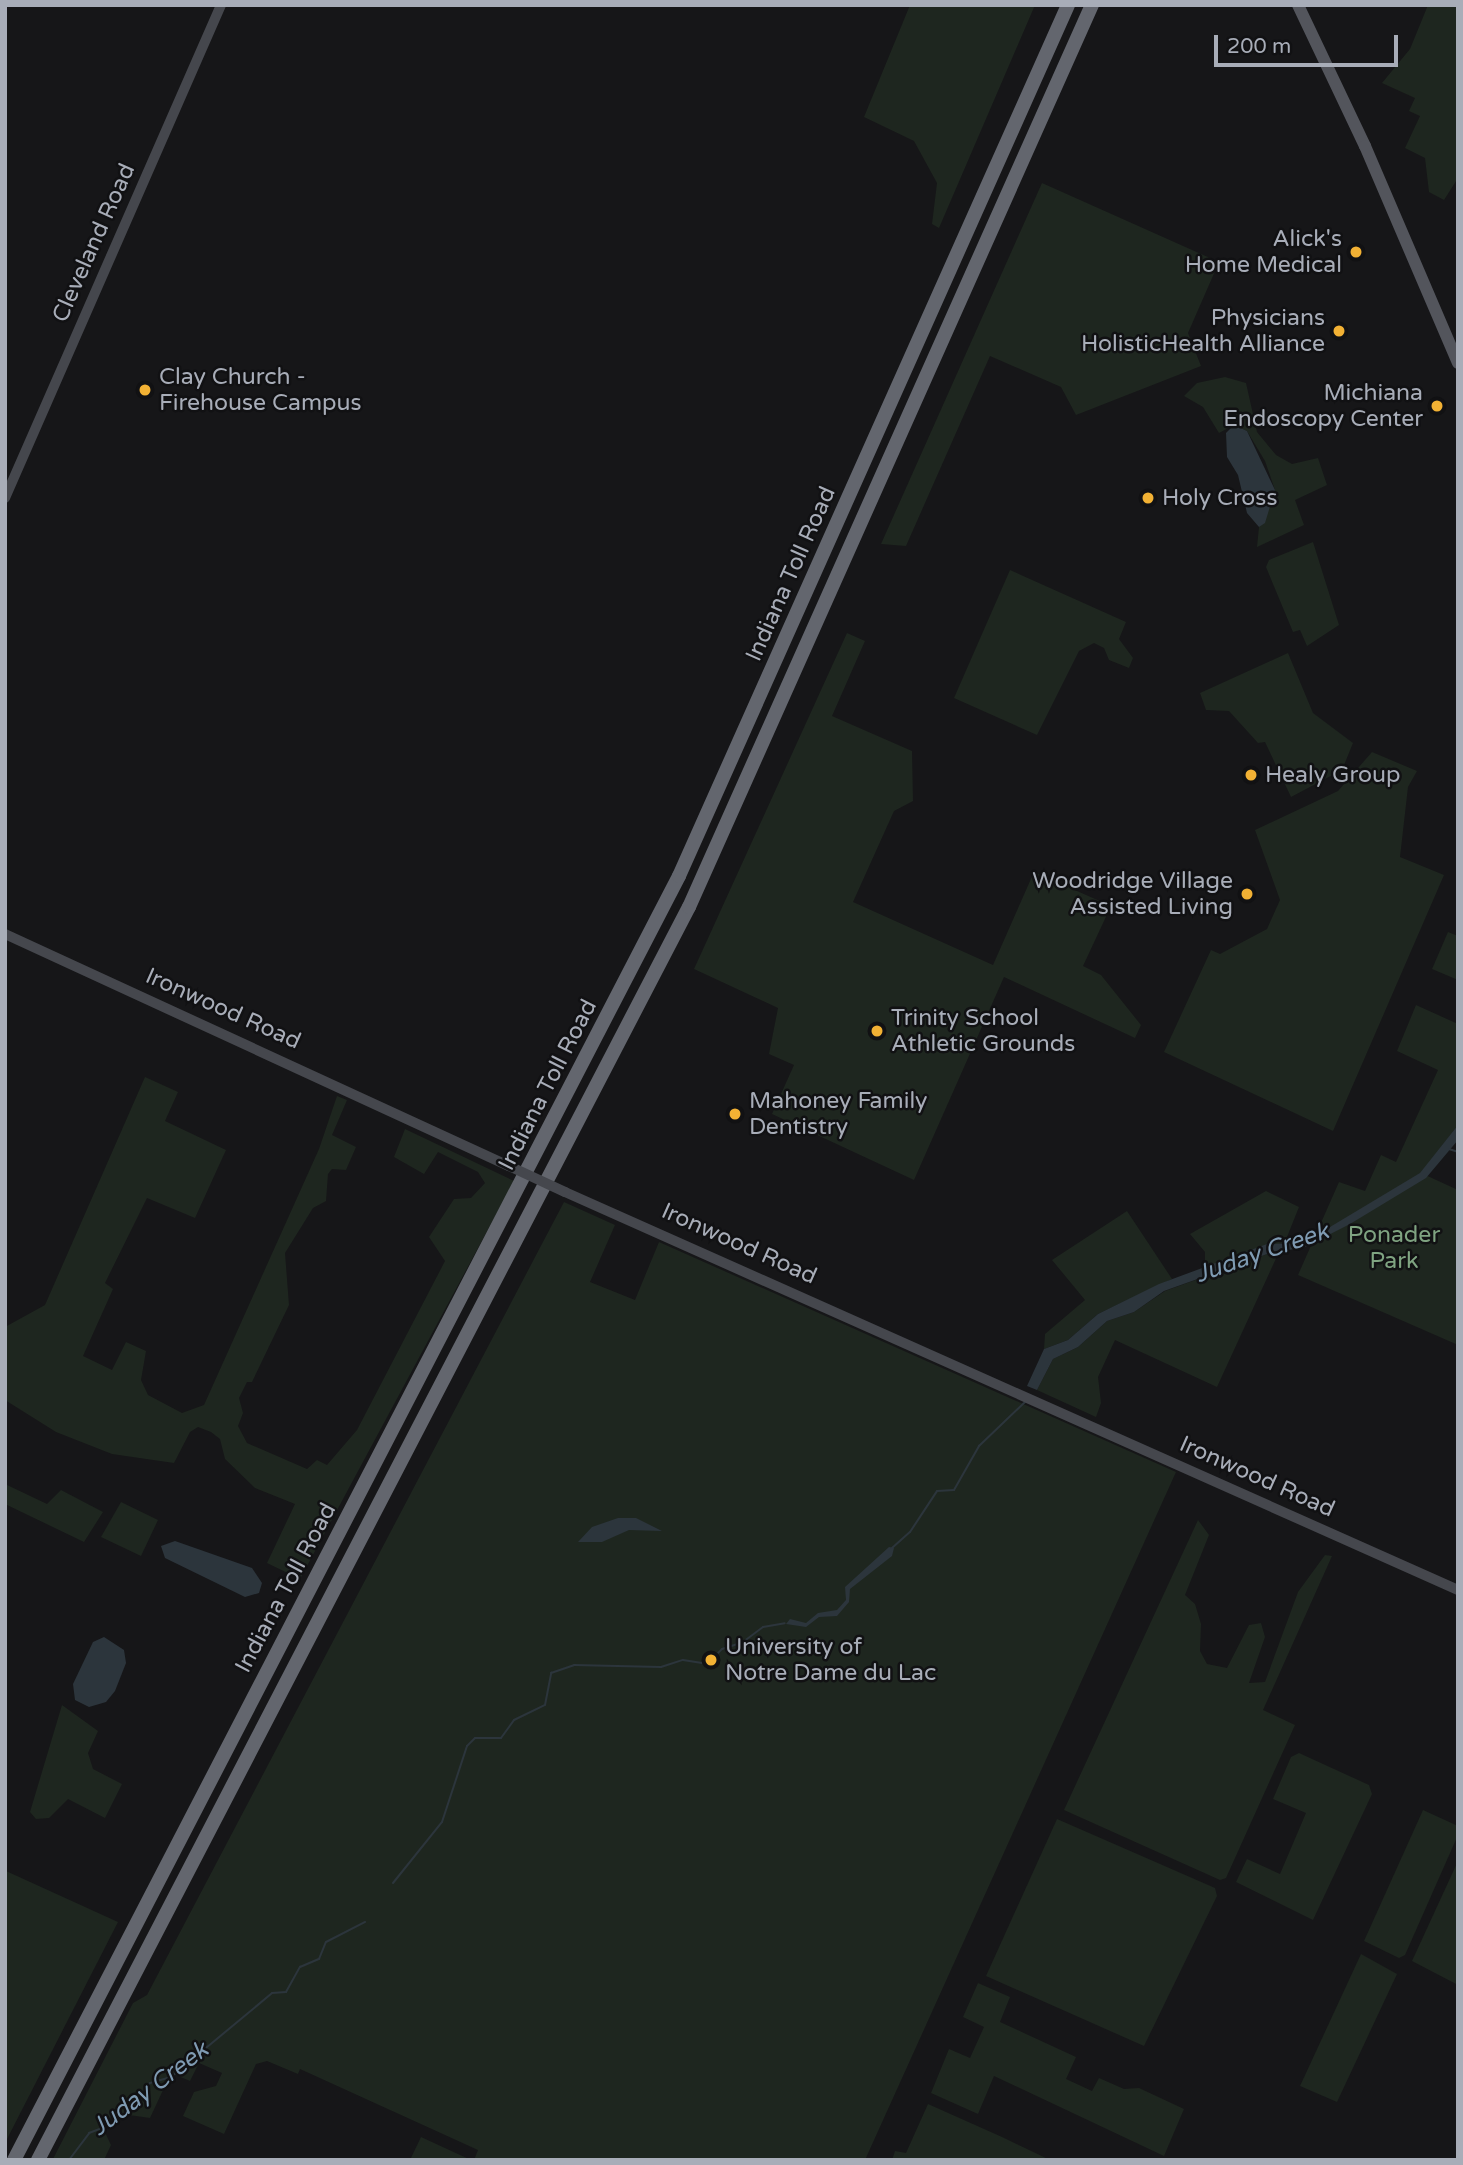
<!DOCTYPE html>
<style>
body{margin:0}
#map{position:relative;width:1463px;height:2165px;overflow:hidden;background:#161618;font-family:"Varela Round",sans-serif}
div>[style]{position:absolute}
.green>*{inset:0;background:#1e261f}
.water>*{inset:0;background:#2c353c}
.stream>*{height:2px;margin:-1px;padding:0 1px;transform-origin:1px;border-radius:1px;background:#2c353c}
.secondary>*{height:10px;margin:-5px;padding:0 5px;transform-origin:5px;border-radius:5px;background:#45474d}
.primary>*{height:12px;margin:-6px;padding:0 6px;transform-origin:6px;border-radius:6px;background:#53555c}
.highway>*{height:14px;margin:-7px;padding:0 7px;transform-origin:7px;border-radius:7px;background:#63666e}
.secondary-bridge>*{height:10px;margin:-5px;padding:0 5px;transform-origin:5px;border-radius:5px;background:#45474d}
.dots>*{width:19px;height:19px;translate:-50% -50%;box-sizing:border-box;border:4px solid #111113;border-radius:50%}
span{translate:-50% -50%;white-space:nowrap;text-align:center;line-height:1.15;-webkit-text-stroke:5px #111113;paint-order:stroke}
.poi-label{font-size:23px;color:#a8adb8}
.right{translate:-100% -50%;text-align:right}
.left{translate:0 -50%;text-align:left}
.street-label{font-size:23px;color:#a8adb8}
.park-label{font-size:23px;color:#7fa381}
.water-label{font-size:24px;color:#7f9bb3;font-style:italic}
.frame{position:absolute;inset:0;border:7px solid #a8adb8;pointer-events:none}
.scale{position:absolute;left:1214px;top:35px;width:184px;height:32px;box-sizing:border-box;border:4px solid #a8adb8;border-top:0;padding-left:9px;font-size:21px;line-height:24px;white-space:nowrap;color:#a8adb8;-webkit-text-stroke:5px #111113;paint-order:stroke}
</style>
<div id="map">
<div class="green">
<div style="clip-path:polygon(910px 5px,1035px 5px,939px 228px,932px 224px,937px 183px,914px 141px,864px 117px)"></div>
<div style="clip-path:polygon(1428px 5px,1458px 5px,1458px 178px,1444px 200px,1429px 192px,1425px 158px,1405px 148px,1420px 116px,1409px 111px,1415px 98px,1382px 83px,1410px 49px)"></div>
<div style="clip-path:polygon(1042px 183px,1219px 262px,1188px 333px,1201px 366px,1076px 415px,1061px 387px,990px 356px,906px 546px,881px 544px)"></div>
<div style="clip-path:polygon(1225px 377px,1246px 383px,1257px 432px,1276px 455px,1292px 464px,1318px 458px,1327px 485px,1295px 500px,1304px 525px,1257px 547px,1259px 527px,1275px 490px,1265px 461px,1247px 431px,1234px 425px,1219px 433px,1203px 407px,1184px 396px,1197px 383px)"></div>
<div style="clip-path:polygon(1313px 542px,1339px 625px,1307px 646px,1300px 630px,1293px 632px,1266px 567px,1269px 560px)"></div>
<div style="clip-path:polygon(1010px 570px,1126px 622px,1119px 639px,1133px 658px,1129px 668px,1109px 660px,1104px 648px,1094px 643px,1079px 651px,1037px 735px,954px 698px)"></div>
<div style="clip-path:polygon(847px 633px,865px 641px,832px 716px,912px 751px,913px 801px,894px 811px,853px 902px,993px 965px,1034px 872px,1111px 906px,1083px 966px,1101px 975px,1141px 1025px,1135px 1038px,1004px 977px,914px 1180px,772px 1114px,794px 1065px,769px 1054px,778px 1008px,694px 969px)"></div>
<div style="clip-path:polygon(1288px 653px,1313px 713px,1353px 743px,1342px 770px,1291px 797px,1265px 742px,1258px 743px,1229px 711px,1206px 710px,1200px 693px)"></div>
<div style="clip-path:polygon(1372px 752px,1417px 771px,1408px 787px,1400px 857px,1444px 875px,1333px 1131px,1164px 1052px,1211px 950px,1220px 954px,1267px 929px,1280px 900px,1255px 830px,1338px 791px)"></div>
<div style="clip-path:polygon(1448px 932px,1458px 936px,1458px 980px,1432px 969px)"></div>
<div style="clip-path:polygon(1416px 1005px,1458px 1024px,1458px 1125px,1421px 1173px,1458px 1190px,1458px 1345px,1298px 1275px,1339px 1182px,1365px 1191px,1381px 1155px,1396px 1162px,1438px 1070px,1397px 1051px)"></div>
<div style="clip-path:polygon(145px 1077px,178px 1092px,165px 1121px,226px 1150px,195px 1218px,147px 1198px,105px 1283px,113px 1289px,83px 1356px,112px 1370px,126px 1342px,146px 1351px,141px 1380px,148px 1395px,182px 1413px,204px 1405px,319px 1149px,337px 1096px,347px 1100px,332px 1135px,356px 1147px,346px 1170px,332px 1169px,328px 1174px,326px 1201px,313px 1208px,285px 1253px,289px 1305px,252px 1382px,247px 1382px,239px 1398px,243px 1413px,238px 1426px,247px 1443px,307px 1469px,317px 1460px,327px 1465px,357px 1430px,445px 1261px,429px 1237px,454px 1199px,471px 1198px,485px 1183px,478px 1172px,438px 1152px,424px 1174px,394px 1157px,405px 1129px,514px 1181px,300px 1579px,267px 1563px,295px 1504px,255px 1488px,225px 1459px,220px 1439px,211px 1432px,198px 1427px,190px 1432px,174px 1463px,112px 1454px,56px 1432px,5px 1400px,5px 1327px,45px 1305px)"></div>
<div style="clip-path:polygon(1266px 1191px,1299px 1207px,1285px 1242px,1205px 1268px,1205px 1252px,1190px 1234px)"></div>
<div style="clip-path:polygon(564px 1202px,615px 1225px,590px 1282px,635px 1300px,659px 1242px,1176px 1472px,865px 2160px,474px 2160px,478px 2150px,300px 2069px,298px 2074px,267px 2061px,256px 2064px,224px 2134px,183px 2116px,194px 2092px,216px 2086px,222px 2073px,199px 2063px,190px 2081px,171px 2073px,150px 2118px,115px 2113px,102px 2126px,111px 2145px,104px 2160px,53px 2159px,133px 2003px,147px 1995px)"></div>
<div style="clip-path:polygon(1127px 1211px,1172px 1279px,1098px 1314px,1068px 1340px,1044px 1349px,1045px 1334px,1085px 1300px,1052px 1260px)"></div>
<div style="clip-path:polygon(1273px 1252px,1279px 1252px,1217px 1387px,1115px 1340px,1098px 1377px,1101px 1403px,1096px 1417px,1037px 1390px,1053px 1359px,1078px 1347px,1107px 1321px,1134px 1312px,1165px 1291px)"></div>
<div style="clip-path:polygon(5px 1484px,47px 1504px,61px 1490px,103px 1512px,84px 1542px,5px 1504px)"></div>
<div style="clip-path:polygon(121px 1502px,158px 1520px,141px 1556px,101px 1537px)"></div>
<div style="clip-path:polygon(1198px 1520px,1209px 1535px,1185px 1595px,1195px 1604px,1201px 1624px,1200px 1651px,1207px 1664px,1227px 1668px,1249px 1625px,1261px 1623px,1265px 1637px,1249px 1683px,1265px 1682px,1298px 1592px,1325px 1555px,1332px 1556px,1263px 1710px,1295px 1725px,1226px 1878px,1220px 1880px,1064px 1810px)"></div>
<div style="clip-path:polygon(62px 1705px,98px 1731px,88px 1753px,93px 1769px,122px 1784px,105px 1818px,68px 1799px,49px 1818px,36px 1819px,30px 1812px)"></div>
<div style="clip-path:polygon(1299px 1753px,1369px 1785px,1372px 1794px,1313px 1920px,1236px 1882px,1247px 1859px,1280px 1874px,1306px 1813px,1273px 1799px,1291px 1757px)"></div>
<div style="clip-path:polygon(1423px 1810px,1458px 1826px,1458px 1835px,1405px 1955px,1399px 1958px,1364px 1941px)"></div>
<div style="clip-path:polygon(1057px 1819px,1215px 1888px,1217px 1896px,1144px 2046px,986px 1976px)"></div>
<div style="clip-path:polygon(1458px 1861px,1458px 1985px,1412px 1961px)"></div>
<div style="clip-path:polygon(6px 1871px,118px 1922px,5px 2143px,5px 1872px)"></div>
<div style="clip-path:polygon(1361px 1954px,1397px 1974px,1337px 2102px,1300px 2086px)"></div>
<div style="clip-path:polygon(978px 1983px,1010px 1997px,1000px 2022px,1076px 2057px,1066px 2079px,1092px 2091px,1099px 2078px,1124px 2089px,1139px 2088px,1184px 2109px,1164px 2156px,994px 2076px,978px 2114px,931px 2093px,949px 2049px,970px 2058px,984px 2027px,963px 2017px)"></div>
<div style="clip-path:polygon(928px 2104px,1002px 2137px,1050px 2160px,892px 2160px,895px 2151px,906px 2153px)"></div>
<div style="clip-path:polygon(421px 2137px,471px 2160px,410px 2160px)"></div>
</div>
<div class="water">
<div style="clip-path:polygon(1234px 425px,1247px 431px,1275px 490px,1265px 523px,1259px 527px,1247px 513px,1238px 475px,1227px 457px,1226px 433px)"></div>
<div style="clip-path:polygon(1458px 1125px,1458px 1140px,1426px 1178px,1350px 1224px,1303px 1248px,1273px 1252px,1164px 1291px,1134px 1312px,1107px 1321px,1078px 1347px,1053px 1359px,1037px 1390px,1027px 1386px,1044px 1349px,1068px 1340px,1098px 1314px,1159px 1284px,1267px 1244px,1296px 1243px,1320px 1233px,1420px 1173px)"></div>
<div style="clip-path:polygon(618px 1518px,636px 1518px,662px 1531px,629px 1530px,602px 1542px,578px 1542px,592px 1527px)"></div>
<div style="clip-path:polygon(175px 1541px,252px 1568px,262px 1583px,259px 1593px,245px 1597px,165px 1558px,161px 1546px)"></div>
<div style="clip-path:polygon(889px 1547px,894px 1548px,892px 1556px,850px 1589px,849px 1602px,837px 1616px,819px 1617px,806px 1627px,786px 1624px,790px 1619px,806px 1623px,818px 1613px,837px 1610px,846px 1600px,845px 1587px)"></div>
<div style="clip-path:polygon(104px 1637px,124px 1650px,126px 1663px,115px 1691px,106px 1702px,89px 1707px,75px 1700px,73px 1684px,93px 1642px)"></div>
</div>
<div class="stream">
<div style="left:1449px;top:1149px;width:9px;rotate:18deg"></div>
<div style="left:892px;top:1548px;width:24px;rotate:-42deg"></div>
<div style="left:910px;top:1532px;width:49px;rotate:-56.6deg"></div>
<div style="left:937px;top:1491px;width:17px;rotate:-3deg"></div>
<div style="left:954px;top:1490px;width:51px;rotate:-60.4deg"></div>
<div style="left:979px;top:1446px;width:64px;rotate:-43.7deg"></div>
<div style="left:393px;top:1883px;width:78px;rotate:-51.2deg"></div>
<div style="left:442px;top:1822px;width:80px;rotate:-71.8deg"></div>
<div style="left:467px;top:1746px;width:11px;rotate:-45deg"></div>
<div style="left:475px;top:1738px;width:26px"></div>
<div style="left:501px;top:1738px;width:22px;rotate:-54deg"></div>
<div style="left:514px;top:1720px;width:34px;rotate:-26deg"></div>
<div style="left:545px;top:1705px;width:33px;rotate:-79deg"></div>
<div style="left:551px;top:1673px;width:24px;rotate:-19deg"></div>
<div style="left:574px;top:1665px;width:87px;rotate:1.3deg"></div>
<div style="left:661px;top:1667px;width:23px;rotate:-18deg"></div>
<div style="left:683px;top:1660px;width:24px;rotate:9deg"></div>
<div style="left:707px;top:1664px;width:21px;rotate:-45deg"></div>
<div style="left:722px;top:1649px;width:22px;rotate:-18deg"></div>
<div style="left:743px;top:1642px;width:25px;rotate:-37deg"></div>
<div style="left:763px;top:1627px;width:22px;rotate:-10deg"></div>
<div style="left:69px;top:2160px;width:34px;rotate:-53deg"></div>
<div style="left:89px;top:2133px;width:22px;rotate:-21deg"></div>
<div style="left:110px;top:2125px;width:40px;rotate:-40deg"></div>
<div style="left:141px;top:2099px;width:18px;rotate:-61deg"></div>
<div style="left:150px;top:2083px;width:22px;rotate:-16deg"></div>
<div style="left:171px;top:2077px;width:131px;rotate:-39.7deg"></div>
<div style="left:272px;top:1993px;width:14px;rotate:-4deg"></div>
<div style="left:286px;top:1992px;width:29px;rotate:-61deg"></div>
<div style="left:300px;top:1967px;width:21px;rotate:-23deg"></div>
<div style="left:319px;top:1959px;width:18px;rotate:-68deg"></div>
<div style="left:326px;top:1942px;width:44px;rotate:-27.1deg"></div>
</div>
<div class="secondary">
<div style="left:5px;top:498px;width:538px;rotate:-66.34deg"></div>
<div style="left:5px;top:934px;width:555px;rotate:24.72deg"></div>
<div style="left:565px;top:1192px;width:978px;rotate:24.02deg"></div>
</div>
<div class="primary">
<div style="left:1298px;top:5px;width:156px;rotate:64.6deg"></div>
<div style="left:1365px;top:146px;width:236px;rotate:66.8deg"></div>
</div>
<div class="highway">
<div style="left:14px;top:2160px;width:1446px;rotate:-62.62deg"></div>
<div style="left:679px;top:876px;width:954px;rotate:-65.93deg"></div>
<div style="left:38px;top:2160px;width:1412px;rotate:-62.55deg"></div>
<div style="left:689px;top:907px;width:988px;rotate:-65.93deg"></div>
</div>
<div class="secondary-bridge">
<div style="left:509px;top:1166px;width:62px;rotate:24.9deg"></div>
</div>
<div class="dots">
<div style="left:1356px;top:252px;background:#f2b134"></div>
<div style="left:1339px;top:331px;background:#f2b134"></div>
<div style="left:145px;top:390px;background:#f2b134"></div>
<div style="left:1437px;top:406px;background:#f2b134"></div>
<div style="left:1148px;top:498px;background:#f2b134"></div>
<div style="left:1251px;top:775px;background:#f2b134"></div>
<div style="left:1247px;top:894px;background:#f2b134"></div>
<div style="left:877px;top:1031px;background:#f2b134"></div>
<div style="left:735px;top:1114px;background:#f2b134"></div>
<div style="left:711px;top:1660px;background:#f2b134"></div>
</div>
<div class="poi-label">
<span class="right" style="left:1342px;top:252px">Alick's<br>Home Medical</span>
<span class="right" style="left:1325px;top:331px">Physicians<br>HolisticHealth Alliance</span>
<span class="left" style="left:159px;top:390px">Clay Church -<br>Firehouse Campus</span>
<span class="right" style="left:1423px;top:406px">Michiana<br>Endoscopy Center</span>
<span class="left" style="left:1162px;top:498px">Holy Cross</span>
<span class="left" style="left:1265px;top:775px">Healy Group</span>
<span class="right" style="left:1233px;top:894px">Woodridge Village<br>Assisted Living</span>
<span class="left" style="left:891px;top:1031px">Trinity School<br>Athletic Grounds</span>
<span class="left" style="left:749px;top:1114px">Mahoney Family<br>Dentistry</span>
<span class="left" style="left:725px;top:1660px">University of<br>Notre Dame du Lac</span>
</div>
<div class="street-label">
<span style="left:94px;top:243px;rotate:-66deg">Cleveland Road</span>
<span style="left:791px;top:574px;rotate:-66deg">Indiana Toll Road</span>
<span style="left:223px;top:1009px;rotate:24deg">Ironwood Road</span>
<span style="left:548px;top:1085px;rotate:-63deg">Indiana Toll Road</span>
<span style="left:739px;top:1244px;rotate:24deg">Ironwood Road</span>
<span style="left:1257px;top:1477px;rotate:24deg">Ironwood Road</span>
<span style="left:286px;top:1588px;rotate:-62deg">Indiana Toll Road</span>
</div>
<div class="park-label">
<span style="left:1394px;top:1248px">Ponader<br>Park</span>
</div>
<div class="water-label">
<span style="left:1262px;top:1253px;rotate:-19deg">Juday Creek</span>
<span style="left:150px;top:2089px;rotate:-37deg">Juday Creek</span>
</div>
<div class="frame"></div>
<div class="scale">200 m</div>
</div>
